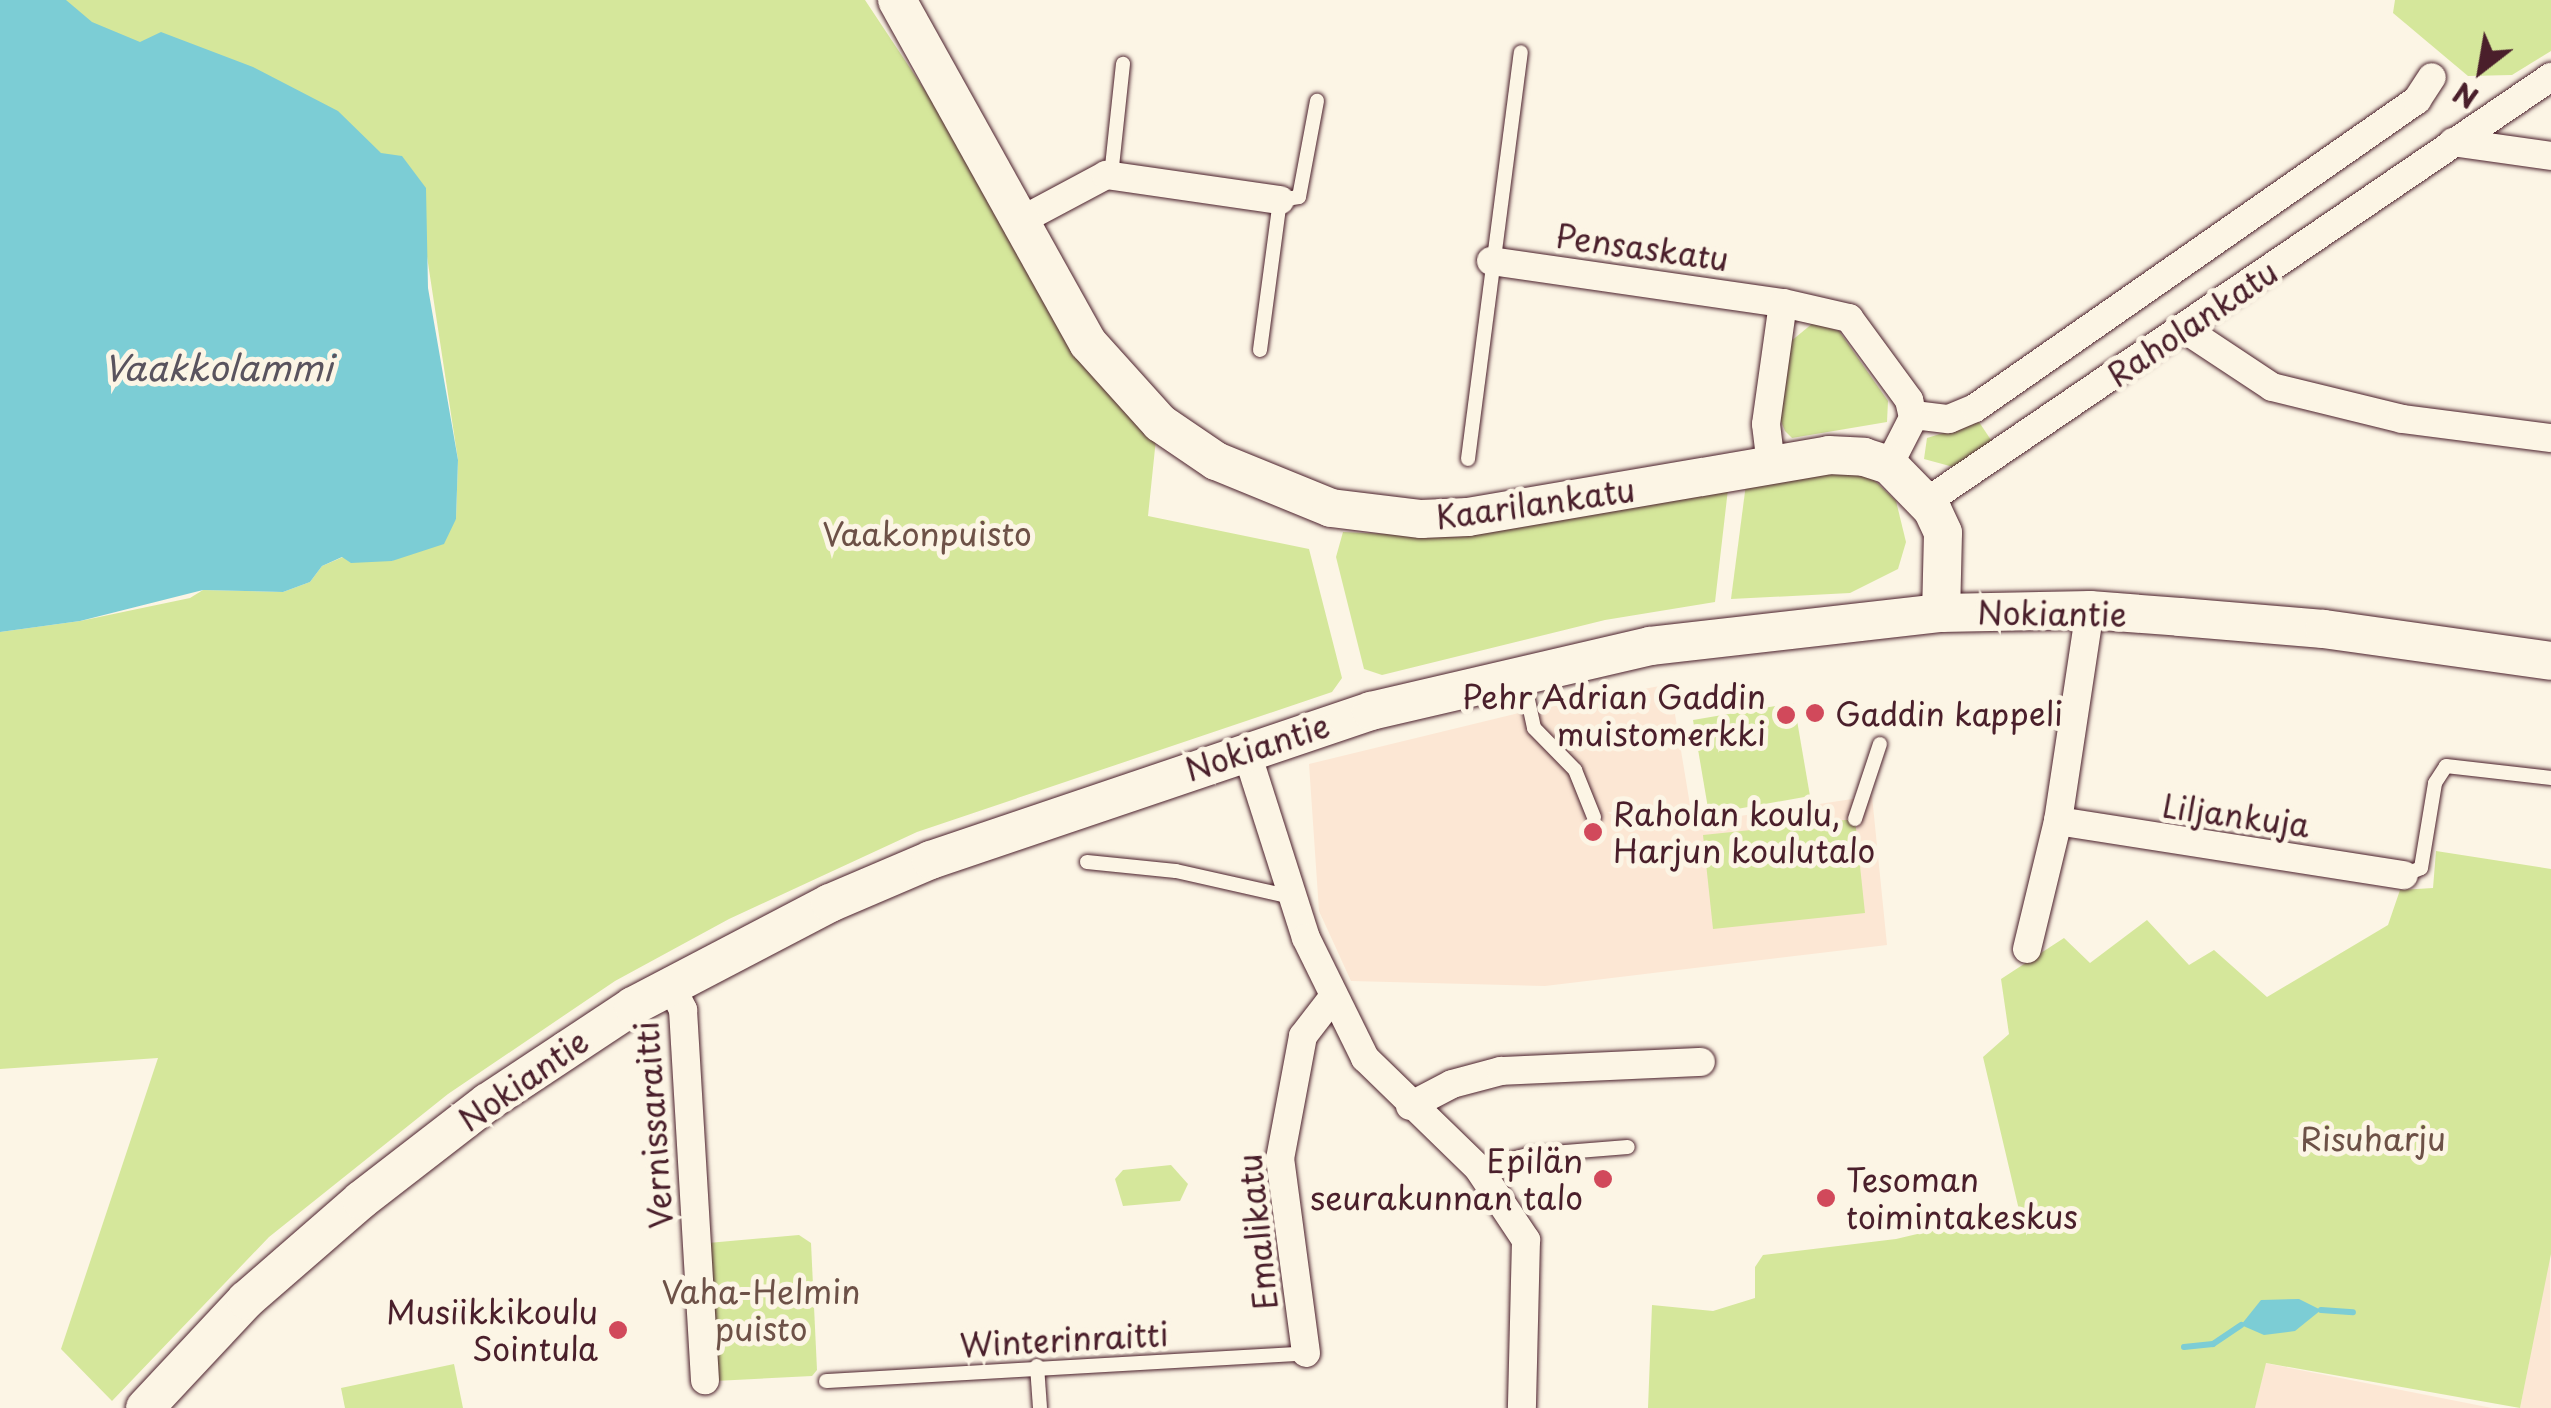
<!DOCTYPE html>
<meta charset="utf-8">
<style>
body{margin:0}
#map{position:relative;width:2551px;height:1408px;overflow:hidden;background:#fcf5e5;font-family:"Playpen Sans",sans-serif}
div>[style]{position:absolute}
.built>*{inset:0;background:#fce7d4}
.green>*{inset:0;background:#d5e79b}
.water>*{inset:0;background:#7ccdd5}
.stream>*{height:6px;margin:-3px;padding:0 3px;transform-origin:3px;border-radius:3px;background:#7ccdd5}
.roads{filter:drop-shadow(0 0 2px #4a1f2b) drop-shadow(0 0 2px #4a1f2b)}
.lane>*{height:14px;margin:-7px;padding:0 7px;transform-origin:7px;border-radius:7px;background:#fcf5e5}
.street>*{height:28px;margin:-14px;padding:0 14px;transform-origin:14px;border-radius:14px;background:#fcf5e5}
.secondary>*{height:38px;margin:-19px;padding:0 19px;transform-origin:19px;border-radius:19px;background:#fcf5e5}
.dots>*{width:28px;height:28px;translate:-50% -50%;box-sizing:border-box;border:5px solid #fcf5e5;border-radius:50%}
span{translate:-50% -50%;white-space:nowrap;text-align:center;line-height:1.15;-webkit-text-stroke:10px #fcf5e5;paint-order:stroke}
.street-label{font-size:32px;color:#4a1f2b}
.park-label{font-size:32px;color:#6d5147}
.poi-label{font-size:32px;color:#4a1f2b}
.right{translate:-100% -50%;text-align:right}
.left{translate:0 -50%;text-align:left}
.water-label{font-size:35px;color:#59535e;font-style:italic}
.north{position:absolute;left:2431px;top:20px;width:100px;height:100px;-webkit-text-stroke:8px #fcf5e5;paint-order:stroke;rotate:211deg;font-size:28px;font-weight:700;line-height:40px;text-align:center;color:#4a1f2b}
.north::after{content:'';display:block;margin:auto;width:35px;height:45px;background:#4a1f2b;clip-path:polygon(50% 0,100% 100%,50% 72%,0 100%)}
</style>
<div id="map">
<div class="built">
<div style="clip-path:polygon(1670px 684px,1693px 823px,1872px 796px,1887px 945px,1545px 986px,1351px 981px,1319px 911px,1309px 764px,1523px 712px)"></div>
<div style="clip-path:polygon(2550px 1254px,2551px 1408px,2520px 1408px)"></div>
<div style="clip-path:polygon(2265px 1363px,2492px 1408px,2255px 1408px)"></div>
</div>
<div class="green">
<div style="clip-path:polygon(0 0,865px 0,1156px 439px,1148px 516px,1309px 549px,1342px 678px,1332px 692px,917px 832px,729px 919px,615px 981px,448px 1094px,269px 1237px,112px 1401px,61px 1349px,158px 1058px,0 1069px,0 632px,80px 621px,190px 598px,203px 590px,283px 592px,310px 582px,322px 566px,343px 557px,392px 561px,456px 519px,458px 460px,426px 250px)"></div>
<div style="clip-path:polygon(2395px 0,2551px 0,2551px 51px,2512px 75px,2468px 76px,2393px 13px)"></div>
<div style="clip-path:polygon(1813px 323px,1839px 331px,1888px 401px,1887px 422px,1792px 438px,1785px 431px,1780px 419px,1790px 342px)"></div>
<div style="clip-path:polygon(1979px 422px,1993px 443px,1957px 468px,1924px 459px,1927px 438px)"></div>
<div style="clip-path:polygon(1843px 470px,1873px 479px,1896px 501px,1906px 542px,1898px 569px,1850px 593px,1731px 599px,1746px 484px)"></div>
<div style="clip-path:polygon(1728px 489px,1715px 602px,1605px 620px,1382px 675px,1364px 669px,1336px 557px,1343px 532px,1457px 537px)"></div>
<div style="clip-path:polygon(1794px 703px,1810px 796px,1709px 814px,1693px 720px)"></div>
<div style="clip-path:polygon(1855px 819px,1865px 913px,1713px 929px,1703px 835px)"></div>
<div style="clip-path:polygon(2436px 851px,2551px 869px,2551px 1254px,2520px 1408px,2266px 1363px,2255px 1408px,1648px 1408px,1652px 1305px,1713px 1311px,1755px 1298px,1755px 1267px,1763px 1255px,1896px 1239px,2019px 1210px,1983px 1057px,2009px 1034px,2001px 979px,2064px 938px,2090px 963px,2147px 920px,2189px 965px,2214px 950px,2267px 997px,2388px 925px,2400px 890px,2433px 888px)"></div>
<div style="clip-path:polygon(1171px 1165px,1188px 1184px,1180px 1201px,1123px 1206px,1115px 1179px,1123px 1170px)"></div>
<div style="clip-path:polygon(799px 1235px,811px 1243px,817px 1370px,812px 1376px,715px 1381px,708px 1243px)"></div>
<div style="clip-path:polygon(454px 1364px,463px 1408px,345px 1408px,341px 1388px)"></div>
</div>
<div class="water">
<div style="clip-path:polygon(0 0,66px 0,92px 22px,140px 42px,161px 32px,253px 67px,338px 111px,381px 153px,402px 156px,426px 188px,428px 288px,458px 460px,456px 519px,444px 544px,392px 561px,351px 563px,342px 557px,322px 566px,310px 582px,283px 592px,203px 590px,80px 621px,0 632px)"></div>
<div style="clip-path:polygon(2299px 1299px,2321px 1310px,2295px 1331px,2264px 1335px,2241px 1325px,2261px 1300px)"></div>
</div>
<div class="stream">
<div style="left:2321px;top:1310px;width:32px;rotate:4deg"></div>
<div style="left:2184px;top:1347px;width:29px;rotate:-6deg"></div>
<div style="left:2213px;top:1344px;width:34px;rotate:-34deg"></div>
</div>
<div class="roads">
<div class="lane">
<div style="left:1111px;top:176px;width:113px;rotate:-83.9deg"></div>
<div style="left:1260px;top:350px;width:151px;rotate:-82.4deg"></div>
<div style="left:1280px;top:200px;width:19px;rotate:-9deg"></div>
<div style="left:1299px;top:197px;width:98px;rotate:-79.4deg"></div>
<div style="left:1468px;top:459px;width:410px;rotate:-82.6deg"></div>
<div style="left:1523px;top:677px;width:52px;rotate:77.8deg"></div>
<div style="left:1534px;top:728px;width:59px;rotate:45.7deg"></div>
<div style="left:1575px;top:770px;width:51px;rotate:68deg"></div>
<div style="left:1855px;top:819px;width:79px;rotate:-71.6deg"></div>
<div style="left:1087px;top:862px;width:89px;rotate:5.8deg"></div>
<div style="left:1176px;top:871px;width:118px;rotate:12.7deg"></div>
<div style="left:2404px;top:875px;width:18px;rotate:-22deg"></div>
<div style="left:2421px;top:868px;width:86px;rotate:-80.6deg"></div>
<div style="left:2435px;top:783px;width:20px;rotate:-57deg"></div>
<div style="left:2446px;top:766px;width:106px;rotate:6.5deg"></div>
<div style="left:1478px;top:1168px;width:52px;rotate:-14.6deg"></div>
<div style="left:1528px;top:1155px;width:100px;rotate:-4.6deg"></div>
<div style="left:1037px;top:1366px;width:42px;rotate:85.9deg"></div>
<div style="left:826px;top:1381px;width:481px;rotate:-3.3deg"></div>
</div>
<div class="street">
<div style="left:2453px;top:142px;width:99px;rotate:8.1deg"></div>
<div style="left:1020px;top:221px;width:98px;rotate:-28.1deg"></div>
<div style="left:1106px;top:175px;width:176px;rotate:8.2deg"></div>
<div style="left:1491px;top:261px;width:295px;rotate:8.2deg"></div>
<div style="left:2186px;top:330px;width:103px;rotate:33.5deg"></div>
<div style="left:2272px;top:387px;width:134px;rotate:13.8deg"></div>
<div style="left:2402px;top:419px;width:150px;rotate:7.3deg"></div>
<div style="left:1914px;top:415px;width:35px;rotate:7deg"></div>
<div style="left:1949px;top:419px;width:28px;rotate:-23deg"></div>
<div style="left:1975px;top:408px;width:539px;rotate:-34.87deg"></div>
<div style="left:2417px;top:100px;width:27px;rotate:-57deg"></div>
<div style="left:1771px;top:465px;width:41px;rotate:-97deg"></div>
<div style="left:1766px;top:424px;width:122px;rotate:-82deg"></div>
<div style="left:1783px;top:303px;width:68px;rotate:12.8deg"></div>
<div style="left:1849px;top:318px;width:102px;rotate:53.8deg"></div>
<div style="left:1909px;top:400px;width:18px;rotate:77deg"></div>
<div style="left:1913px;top:418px;width:53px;rotate:117.1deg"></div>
<div style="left:1926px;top:502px;width:756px;rotate:-34.22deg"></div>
<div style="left:1246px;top:750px;width:197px;rotate:72.3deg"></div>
<div style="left:1306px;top:938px;width:134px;rotate:63.8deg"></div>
<div style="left:1365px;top:1058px;width:158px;rotate:44.2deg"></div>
<div style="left:1478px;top:1168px;width:87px;rotate:56.3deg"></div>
<div style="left:1526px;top:1240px;width:168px;rotate:91.4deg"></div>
<div style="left:2058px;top:821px;width:350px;rotate:8.9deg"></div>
<div style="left:2027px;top:949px;width:132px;rotate:-76.4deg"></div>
<div style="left:2058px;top:821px;width:213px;rotate:-81.4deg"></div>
<div style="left:671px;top:986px;width:27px;rotate:63deg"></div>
<div style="left:683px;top:1010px;width:371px;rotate:86.6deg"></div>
<div style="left:1410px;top:1106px;width:47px;rotate:-27.6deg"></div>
<div style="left:1452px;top:1084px;width:51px;rotate:-14.9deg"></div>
<div style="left:1501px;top:1071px;width:200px;rotate:-2.6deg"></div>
<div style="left:1306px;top:1353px;width:196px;rotate:-97.6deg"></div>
<div style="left:1280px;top:1159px;width:125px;rotate:-79.4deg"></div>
<div style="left:1303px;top:1036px;width:49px;rotate:-52.4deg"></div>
</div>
<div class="secondary">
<div style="left:897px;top:0;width:393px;rotate:60.9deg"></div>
<div style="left:1088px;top:343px;width:108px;rotate:48deg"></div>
<div style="left:1160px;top:423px;width:68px;rotate:34.2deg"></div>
<div style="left:1216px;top:461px;width:124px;rotate:22.2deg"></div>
<div style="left:1331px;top:508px;width:91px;rotate:7deg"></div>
<div style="left:1421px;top:519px;width:47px;rotate:-2.4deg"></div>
<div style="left:1468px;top:517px;width:366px;rotate:-9.7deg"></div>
<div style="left:1829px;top:455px;width:35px;rotate:3deg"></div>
<div style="left:1864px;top:457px;width:26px;rotate:18deg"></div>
<div style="left:1889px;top:465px;width:62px;rotate:45.7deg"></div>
<div style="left:1932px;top:509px;width:26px;rotate:65deg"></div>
<div style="left:1943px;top:533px;width:80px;rotate:91.4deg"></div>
<div style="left:145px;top:1408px;width:148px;rotate:-46.9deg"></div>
<div style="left:246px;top:1300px;width:152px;rotate:-41deg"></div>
<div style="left:361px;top:1200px;width:160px;rotate:-37.7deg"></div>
<div style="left:488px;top:1102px;width:174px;rotate:-33.5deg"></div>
<div style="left:633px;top:1006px;width:222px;rotate:-27.6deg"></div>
<div style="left:830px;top:903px;width:110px;rotate:-23.1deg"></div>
<div style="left:931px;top:860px;width:465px;rotate:-18.7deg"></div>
<div style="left:1371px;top:711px;width:286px;rotate:-13.1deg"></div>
<div style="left:1650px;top:646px;width:293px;rotate:-6.5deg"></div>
<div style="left:1941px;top:613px;width:149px;rotate:-1.2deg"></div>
<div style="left:2090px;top:610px;width:90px;rotate:4.4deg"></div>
<div style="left:2180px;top:617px;width:144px;rotate:4.8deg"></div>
<div style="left:2324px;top:629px;width:229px;rotate:8deg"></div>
</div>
</div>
<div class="dots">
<div style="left:1815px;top:713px;background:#d1495b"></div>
<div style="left:1786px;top:715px;background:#d1495b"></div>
<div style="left:1593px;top:832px;background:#d1495b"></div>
<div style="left:1603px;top:1179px;background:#d1495b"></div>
<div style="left:1826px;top:1198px;background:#d1495b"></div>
<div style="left:618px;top:1330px;background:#d1495b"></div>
</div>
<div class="street-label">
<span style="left:1642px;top:247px;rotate:8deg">Pensaskatu</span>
<span style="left:2192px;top:323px;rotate:-34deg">Raholankatu</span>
<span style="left:1535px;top:503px;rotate:-8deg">Kaarilankatu</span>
<span style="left:2052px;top:613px;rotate:1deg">Nokiantie</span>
<span style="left:1257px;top:747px;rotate:-18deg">Nokiantie</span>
<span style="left:2236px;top:815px;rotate:8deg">Liljankuja</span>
<span style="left:523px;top:1080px;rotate:-35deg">Nokiantie</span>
<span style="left:653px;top:1125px;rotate:-94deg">Vernissaraitti</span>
<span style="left:1257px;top:1232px;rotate:-96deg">Emalikatu</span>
<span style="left:1064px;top:1339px;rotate:-3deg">Winterinraitti</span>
</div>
<div class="park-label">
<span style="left:927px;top:533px">Vaakonpuisto</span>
<span style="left:2373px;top:1138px">Risuharju</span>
<span style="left:761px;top:1310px">Vaha-Helmin<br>puisto</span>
</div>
<div class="poi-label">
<span class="right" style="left:1766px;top:715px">Pehr Adrian Gaddin<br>muistomerkki</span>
<span class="left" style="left:1835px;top:713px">Gaddin kappeli</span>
<span class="left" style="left:1613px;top:832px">Raholan koulu,<br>Harjun koulutalo</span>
<span class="right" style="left:1583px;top:1179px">Epilän<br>seurakunnan talo</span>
<span class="left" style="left:1846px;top:1198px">Tesoman<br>toimintakeskus</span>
<span class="right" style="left:598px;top:1330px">Musiikkikoulu<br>Sointula</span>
</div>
<div class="water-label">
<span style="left:218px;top:367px">Vaakkolammi</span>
</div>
<div class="north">N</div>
</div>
